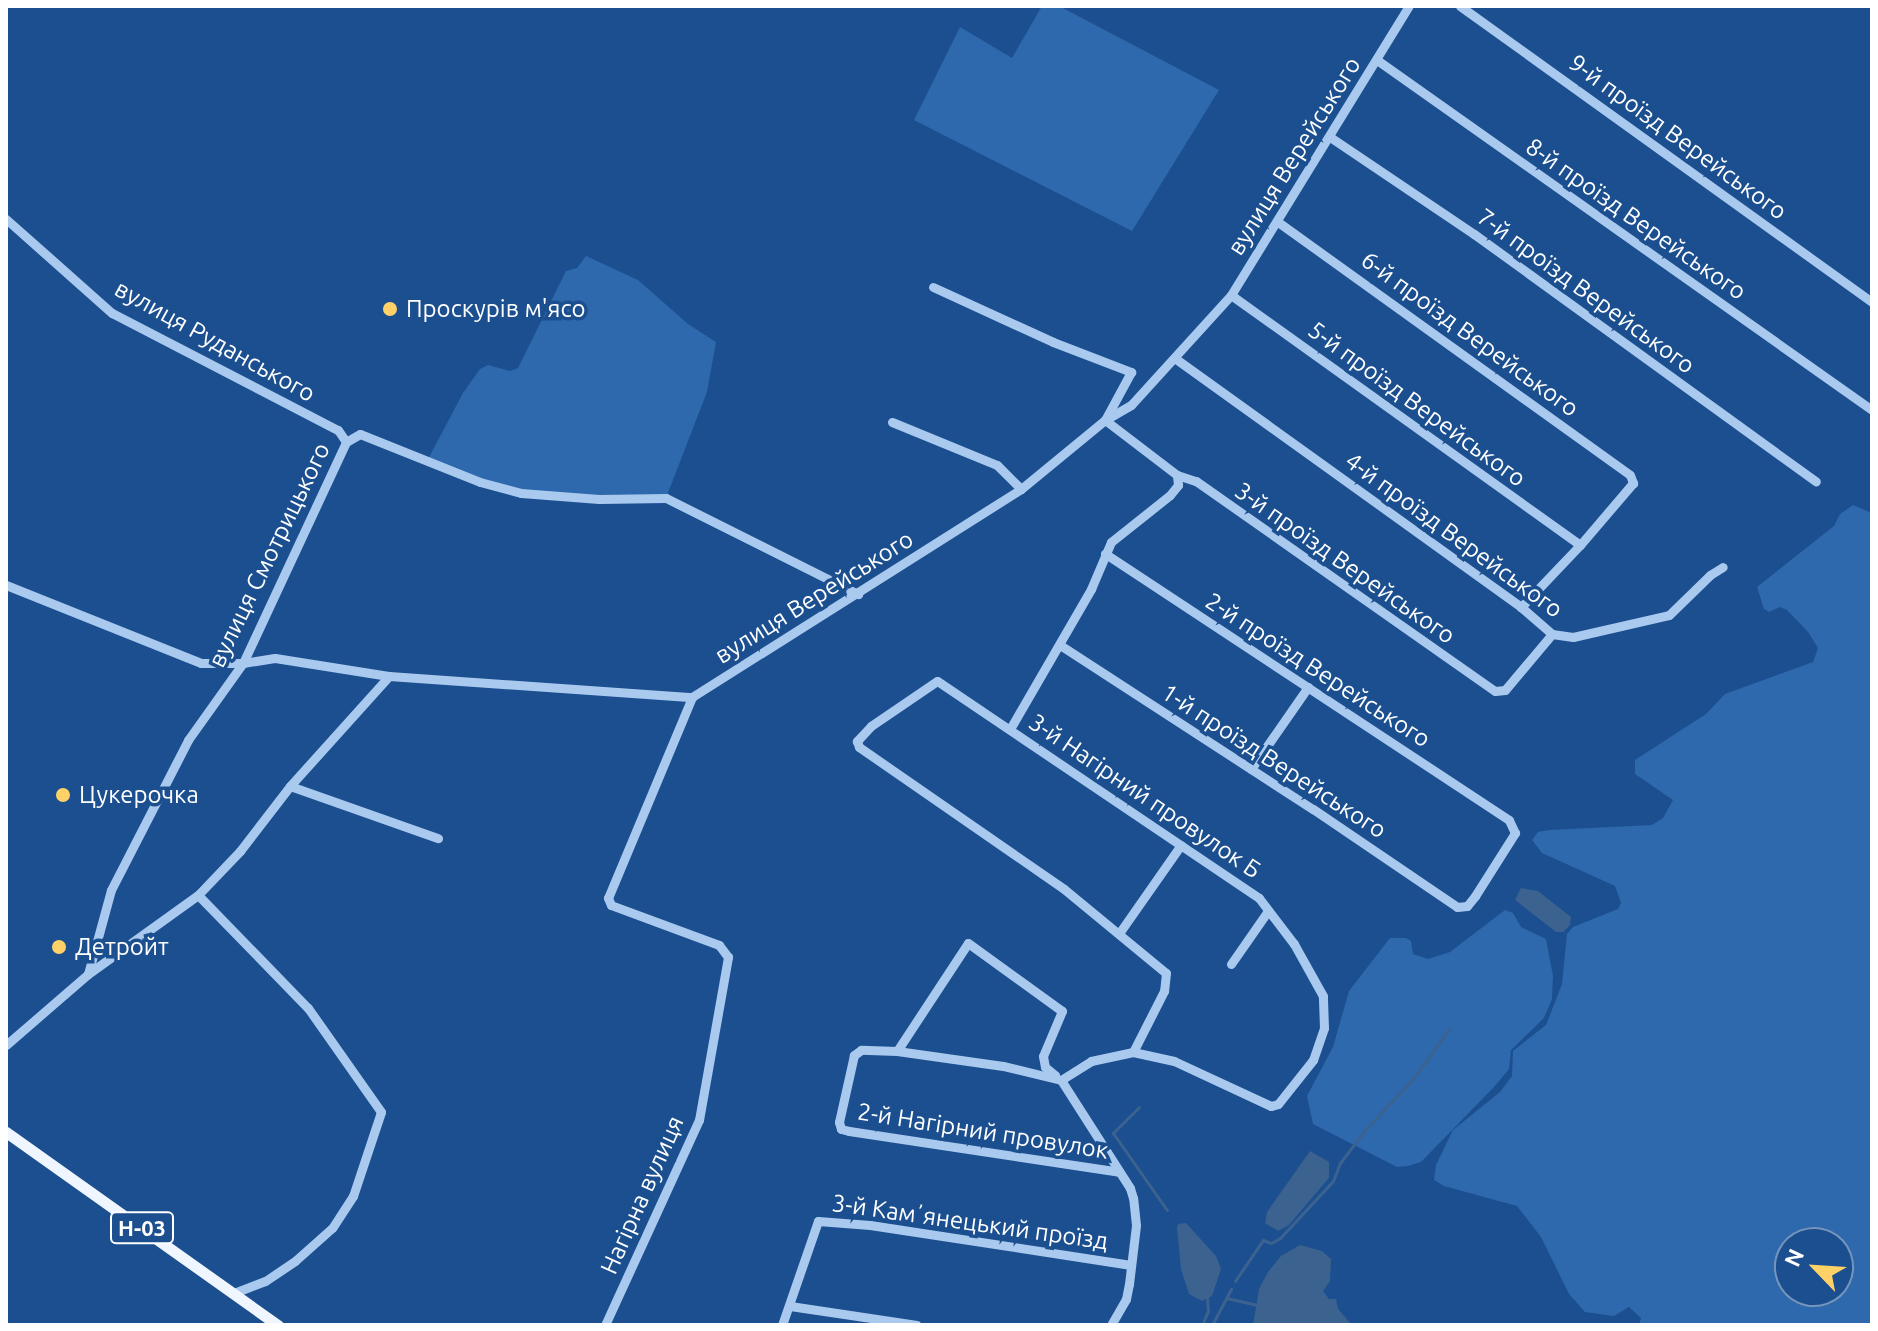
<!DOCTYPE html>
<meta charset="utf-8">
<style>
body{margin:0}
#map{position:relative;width:1878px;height:1331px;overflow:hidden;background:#1b4f8f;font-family:Ubuntu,sans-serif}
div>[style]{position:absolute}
.green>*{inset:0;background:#2e69ad}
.water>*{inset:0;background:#3c6290}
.stream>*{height:3px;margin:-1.5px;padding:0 1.5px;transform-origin:1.5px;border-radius:1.5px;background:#3c6290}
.minor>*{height:9px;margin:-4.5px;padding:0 4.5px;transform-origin:4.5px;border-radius:4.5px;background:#a9c9ee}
.major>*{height:11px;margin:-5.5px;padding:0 5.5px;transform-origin:5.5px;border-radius:5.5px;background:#f0f6ff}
.dots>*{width:22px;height:22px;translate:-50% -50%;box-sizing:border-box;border:4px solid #1b4f8f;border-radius:50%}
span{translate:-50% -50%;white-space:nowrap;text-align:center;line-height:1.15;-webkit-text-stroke:7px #1b4f8f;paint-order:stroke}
.shield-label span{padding:2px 6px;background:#1b4f8f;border:2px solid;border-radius:6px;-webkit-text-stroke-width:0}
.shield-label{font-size:22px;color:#fff;font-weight:700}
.street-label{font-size:24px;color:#fff}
.poi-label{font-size:24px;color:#fff}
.left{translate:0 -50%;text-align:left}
.frame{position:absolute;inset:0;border:8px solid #fff;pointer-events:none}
.north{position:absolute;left:1774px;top:1227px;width:80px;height:80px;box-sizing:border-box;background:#1b4f8f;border:2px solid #7695bc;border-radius:50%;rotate:295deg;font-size:22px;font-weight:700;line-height:32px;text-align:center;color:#fff}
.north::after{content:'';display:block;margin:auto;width:28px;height:36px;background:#ffd166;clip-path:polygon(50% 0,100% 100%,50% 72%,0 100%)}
</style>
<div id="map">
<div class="green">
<div style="clip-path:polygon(1042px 6px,1059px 6px,1219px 90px,1132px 231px,914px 120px,960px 27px,1012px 58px)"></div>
<div style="clip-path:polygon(586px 256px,638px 280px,688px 324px,716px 342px,707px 392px,666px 498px,521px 493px,427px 461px,463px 393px,480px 369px,488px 365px,510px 371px,518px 368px,566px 271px,577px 268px)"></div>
<div style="clip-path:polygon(evenodd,1853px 505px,1872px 513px,1872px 1325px,1639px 1325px,1641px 1318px,1629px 1307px,1614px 1316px,1585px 1312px,1569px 1294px,1541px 1237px,1517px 1206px,1444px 1186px,1434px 1180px,1436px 1165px,1453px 1130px,1500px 1092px,1512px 1076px,1513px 1051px,1546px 1025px,1562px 984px,1567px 934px,1573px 927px,1618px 909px,1621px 903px,1615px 886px,1542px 853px,1532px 840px,1538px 832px,1549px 830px,1652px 825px,1663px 818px,1673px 800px,1635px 774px,1635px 760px,1706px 714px,1725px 694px,1813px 662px,1818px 648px,1808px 632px,1787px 610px,1780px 607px,1769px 612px,1764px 609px,1757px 587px,1834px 526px,1840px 514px,1853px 505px,1838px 1243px,1838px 1291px,1790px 1291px,1790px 1243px,1838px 1243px)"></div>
<div style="clip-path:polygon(1505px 910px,1513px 913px,1521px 927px,1546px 939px,1553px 976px,1552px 999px,1544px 1018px,1511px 1050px,1509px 1069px,1494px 1087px,1421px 1162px,1408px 1166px,1397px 1167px,1313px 1124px,1307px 1096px,1333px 1047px,1349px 991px,1390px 938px,1406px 938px,1411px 941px,1413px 954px,1428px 959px,1450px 952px)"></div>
</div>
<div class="water">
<div style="clip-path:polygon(1521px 888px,1538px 891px,1571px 917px,1570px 925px,1563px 932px,1556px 932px,1515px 900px)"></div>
<div style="clip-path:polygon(1310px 1151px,1329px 1162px,1329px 1178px,1289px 1225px,1278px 1231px,1265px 1223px,1267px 1212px)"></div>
<div style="clip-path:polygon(1186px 1223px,1216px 1256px,1221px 1269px,1212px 1296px,1202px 1301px,1189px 1294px,1181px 1269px,1177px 1228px,1178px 1224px)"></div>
<div style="clip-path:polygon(1300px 1245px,1322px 1251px,1331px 1259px,1330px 1281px,1323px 1291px,1329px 1299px,1336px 1299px,1338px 1309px,1352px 1325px,1253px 1325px,1259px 1289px,1268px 1272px,1281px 1256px)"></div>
</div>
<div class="stream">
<div style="left:1139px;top:1107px;width:37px;rotate:135deg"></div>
<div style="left:1113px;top:1133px;width:94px;rotate:55deg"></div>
<div style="left:1235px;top:1281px;width:50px;rotate:-55.7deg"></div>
<div style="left:1263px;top:1240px;width:9px;rotate:21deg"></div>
<div style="left:1271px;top:1243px;width:10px;rotate:-29deg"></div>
<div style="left:1280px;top:1238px;width:78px;rotate:-47.1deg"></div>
<div style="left:1333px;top:1181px;width:19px;rotate:-69deg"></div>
<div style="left:1340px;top:1163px;width:41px;rotate:-52.9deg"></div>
<div style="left:1365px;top:1130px;width:70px;rotate:-46.7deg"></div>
<div style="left:1413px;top:1079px;width:62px;rotate:-54.2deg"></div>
<div style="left:1227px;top:1298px;width:31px;rotate:13deg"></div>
<div style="left:1202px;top:1325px;width:15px;rotate:-67deg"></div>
<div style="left:1208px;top:1311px;width:13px;rotate:-94deg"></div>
<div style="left:1212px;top:1325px;width:41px;rotate:-62.2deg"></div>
</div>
<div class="minor">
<div style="left:1460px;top:6px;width:507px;rotate:35.7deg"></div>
<div style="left:1377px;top:60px;width:606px;rotate:35.26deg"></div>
<div style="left:1330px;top:137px;width:174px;rotate:34deg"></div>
<div style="left:1474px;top:234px;width:422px;rotate:35.9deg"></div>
<div style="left:6px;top:219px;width:142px;rotate:41.6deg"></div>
<div style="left:112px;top:313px;width:254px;rotate:27.4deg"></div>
<div style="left:338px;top:430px;width:14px;rotate:56deg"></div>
<div style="left:346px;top:442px;width:16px;rotate:-30deg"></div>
<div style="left:360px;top:434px;width:129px;rotate:21.8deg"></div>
<div style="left:480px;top:482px;width:42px;rotate:15deg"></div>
<div style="left:521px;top:493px;width:78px;rotate:4.4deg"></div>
<div style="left:599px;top:499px;width:67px;rotate:-0.9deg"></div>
<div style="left:666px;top:498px;width:215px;rotate:26.6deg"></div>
<div style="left:1278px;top:222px;width:433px;rotate:35.7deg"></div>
<div style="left:1630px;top:475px;width:9px;rotate:69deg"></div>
<div style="left:1633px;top:483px;width:82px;rotate:130.5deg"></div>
<div style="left:1580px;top:545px;width:86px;rotate:133.6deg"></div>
<div style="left:933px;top:287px;width:132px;rotate:24.6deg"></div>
<div style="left:1053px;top:342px;width:84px;rotate:21deg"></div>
<div style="left:1131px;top:372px;width:55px;rotate:118.4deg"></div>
<div style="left:1105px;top:420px;width:91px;rotate:37.4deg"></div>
<div style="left:1177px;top:475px;width:20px;rotate:18deg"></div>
<div style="left:1196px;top:481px;width:365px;rotate:35.1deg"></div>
<div style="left:1495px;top:691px;width:10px;rotate:-6deg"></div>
<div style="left:1505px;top:690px;width:73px;rotate:-50deg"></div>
<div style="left:1231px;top:295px;width:429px;rotate:35.6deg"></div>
<div style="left:1176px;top:359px;width:425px;rotate:35.7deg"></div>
<div style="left:1521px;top:607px;width:41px;rotate:41.1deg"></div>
<div style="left:1552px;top:634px;width:21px;rotate:8deg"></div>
<div style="left:1573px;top:637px;width:98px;rotate:-12.9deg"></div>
<div style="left:1669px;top:615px;width:57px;rotate:-44.3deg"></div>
<div style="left:1710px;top:575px;width:15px;rotate:-32deg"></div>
<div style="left:892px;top:422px;width:113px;rotate:22.3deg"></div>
<div style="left:997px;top:465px;width:34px;rotate:45deg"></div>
<div style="left:6px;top:585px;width:210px;rotate:21.8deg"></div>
<div style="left:201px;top:663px;width:42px"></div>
<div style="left:243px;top:663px;width:32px;rotate:-9deg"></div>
<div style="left:275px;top:658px;width:115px;rotate:9deg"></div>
<div style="left:389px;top:676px;width:304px;rotate:4deg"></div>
<div style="left:692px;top:697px;width:389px;rotate:-32.3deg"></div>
<div style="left:1021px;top:489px;width:109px;rotate:-39.4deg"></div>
<div style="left:1105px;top:420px;width:30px;rotate:-30deg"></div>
<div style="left:1131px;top:405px;width:149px;rotate:-47.7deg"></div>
<div style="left:1231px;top:295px;width:339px;rotate:-58.4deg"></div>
<div style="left:1060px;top:645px;width:302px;rotate:33deg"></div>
<div style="left:1313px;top:809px;width:174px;rotate:34.2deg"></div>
<div style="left:1457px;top:907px;width:10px;rotate:-6deg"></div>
<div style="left:1467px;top:906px;width:13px;rotate:-51deg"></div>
<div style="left:1475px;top:896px;width:75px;rotate:-57.6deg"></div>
<div style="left:1515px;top:833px;width:14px;rotate:-115deg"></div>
<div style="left:1509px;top:820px;width:484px;rotate:-146.6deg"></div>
<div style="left:1010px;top:729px;width:162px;rotate:-59.9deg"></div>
<div style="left:1091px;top:589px;width:51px;rotate:-66.9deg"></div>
<div style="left:1111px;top:542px;width:75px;rotate:-38.5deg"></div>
<div style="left:1170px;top:495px;width:13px;rotate:-51deg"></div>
<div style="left:1178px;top:485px;width:10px;rotate:-96deg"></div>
<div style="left:1251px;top:769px;width:100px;rotate:-55.2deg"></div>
<div style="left:290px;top:786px;width:157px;rotate:19.4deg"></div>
<div style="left:198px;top:895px;width:158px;rotate:45.8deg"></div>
<div style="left:308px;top:1008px;width:127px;rotate:54.9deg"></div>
<div style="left:381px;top:1112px;width:89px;rotate:108.4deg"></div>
<div style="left:353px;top:1196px;width:38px;rotate:123deg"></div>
<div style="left:332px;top:1228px;width:50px;rotate:138.3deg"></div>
<div style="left:295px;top:1261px;width:36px;rotate:146deg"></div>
<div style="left:265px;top:1281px;width:34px;rotate:159deg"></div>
<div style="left:1120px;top:932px;width:106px;rotate:-55deg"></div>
<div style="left:1231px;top:964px;width:65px;rotate:-55.1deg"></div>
<div style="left:88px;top:974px;width:135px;rotate:-35.7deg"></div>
<div style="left:198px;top:895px;width:61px;rotate:-46.3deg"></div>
<div style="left:240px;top:851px;width:82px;rotate:-52.4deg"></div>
<div style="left:290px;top:786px;width:148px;rotate:-48deg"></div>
<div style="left:6px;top:1045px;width:108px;rotate:-40.9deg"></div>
<div style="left:88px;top:974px;width:87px;rotate:-74.7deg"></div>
<div style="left:111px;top:890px;width:169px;rotate:-62.8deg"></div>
<div style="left:188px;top:740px;width:95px;rotate:-54.5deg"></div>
<div style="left:243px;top:663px;width:244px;rotate:-65deg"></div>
<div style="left:897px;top:1051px;width:129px;rotate:-56.7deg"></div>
<div style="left:968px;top:943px;width:116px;rotate:35.9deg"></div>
<div style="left:1062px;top:1011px;width:49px;rotate:112.9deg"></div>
<div style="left:1043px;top:1056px;width:11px;rotate:80deg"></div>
<div style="left:1045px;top:1067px;width:13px;rotate:39deg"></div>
<div style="left:1061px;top:1080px;width:60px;rotate:-166.4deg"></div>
<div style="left:1003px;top:1066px;width:107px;rotate:-171.9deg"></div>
<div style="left:897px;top:1051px;width:36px;rotate:-178deg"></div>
<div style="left:861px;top:1050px;width:9px;rotate:144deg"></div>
<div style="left:854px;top:1055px;width:69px;rotate:102.6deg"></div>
<div style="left:839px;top:1122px;width:7px;rotate:74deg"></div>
<div style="left:841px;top:1129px;width:8px;rotate:14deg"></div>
<div style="left:849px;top:1131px;width:273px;rotate:8.6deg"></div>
<div style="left:790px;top:1306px;width:128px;rotate:8.5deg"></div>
<div style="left:605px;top:1325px;width:226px;rotate:-65.4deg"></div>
<div style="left:699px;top:1120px;width:166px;rotate:-79.9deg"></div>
<div style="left:728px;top:957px;width:15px;rotate:-127deg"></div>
<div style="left:719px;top:945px;width:115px;rotate:-159.7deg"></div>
<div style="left:611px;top:905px;width:8px;rotate:-113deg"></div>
<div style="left:608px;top:898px;width:218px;rotate:-67.3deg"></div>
<div style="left:782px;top:1325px;width:110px;rotate:-70.9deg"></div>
<div style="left:818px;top:1221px;width:52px;rotate:4.4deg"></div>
<div style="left:870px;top:1225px;width:264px;rotate:8.7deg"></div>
<div style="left:1111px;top:1325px;width:30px;rotate:-60deg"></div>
<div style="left:1126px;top:1299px;width:15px;rotate:-79deg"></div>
<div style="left:1129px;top:1284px;width:59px;rotate:-83.2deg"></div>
<div style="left:1136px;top:1225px;width:27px;rotate:-96deg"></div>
<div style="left:1133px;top:1198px;width:10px;rotate:-107deg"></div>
<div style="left:1130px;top:1188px;width:128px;rotate:-122.6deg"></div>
<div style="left:1061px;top:1080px;width:36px;rotate:-32deg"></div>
<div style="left:1091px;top:1061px;width:43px;rotate:-12.1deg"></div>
<div style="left:1133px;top:1052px;width:42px;rotate:12.4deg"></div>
<div style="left:1174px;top:1061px;width:107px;rotate:24.9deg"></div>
<div style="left:1271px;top:1106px;width:7px;rotate:-16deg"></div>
<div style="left:1278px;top:1104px;width:56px;rotate:-51.5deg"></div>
<div style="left:1313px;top:1060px;width:34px;rotate:-71deg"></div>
<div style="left:1324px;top:1028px;width:32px;rotate:-92deg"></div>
<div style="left:1323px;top:996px;width:60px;rotate:-119.1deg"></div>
<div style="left:1294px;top:944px;width:58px;rotate:-127.3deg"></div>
<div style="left:1259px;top:898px;width:388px;rotate:-146deg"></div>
<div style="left:937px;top:681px;width:80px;rotate:145.7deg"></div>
<div style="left:871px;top:726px;width:21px;rotate:133deg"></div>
<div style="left:857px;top:741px;width:6px;rotate:72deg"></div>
<div style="left:859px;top:747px;width:249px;rotate:34.7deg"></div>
<div style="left:1064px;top:889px;width:132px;rotate:39.5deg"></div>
<div style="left:1166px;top:973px;width:18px;rotate:96deg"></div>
<div style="left:1164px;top:991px;width:68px;rotate:116.9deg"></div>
</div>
<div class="major">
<div style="left:6px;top:1132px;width:334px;rotate:35.4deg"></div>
</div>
<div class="dots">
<div style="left:390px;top:309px;background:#ffd166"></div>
<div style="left:63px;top:795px;background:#ffd166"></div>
<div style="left:59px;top:947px;background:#ffd166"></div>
</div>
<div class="shield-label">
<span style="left:142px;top:1228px">Н-03</span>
</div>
<div class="street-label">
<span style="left:1678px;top:137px;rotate:36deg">9-й проїзд Верейського</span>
<span style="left:1294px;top:156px;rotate:-58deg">вулиця Верейського</span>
<span style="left:1636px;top:219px;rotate:35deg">8-й проїзд Верейського</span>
<span style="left:1586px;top:291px;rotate:36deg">7-й проїзд Верейського</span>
<span style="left:1470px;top:334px;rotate:36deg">6-й проїзд Верейського</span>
<span style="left:215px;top:341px;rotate:29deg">вулиця Руданського</span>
<span style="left:1417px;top:404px;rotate:36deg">5-й проїзд Верейського</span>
<span style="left:1454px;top:535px;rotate:36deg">4-й проїзд Верейського</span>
<span style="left:269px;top:555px;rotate:-64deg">вулиця Смотрицького</span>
<span style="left:1345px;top:563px;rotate:35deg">3-й проїзд Верейського</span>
<span style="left:814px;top:597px;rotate:-32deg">вулиця Верейського</span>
<span style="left:1318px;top:670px;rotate:33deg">2-й проїзд Верейського</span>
<span style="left:1274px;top:761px;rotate:33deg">1-й проїзд Верейського</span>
<span style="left:1145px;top:796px;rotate:34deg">3-й Нагірний провулок Б</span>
<span style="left:983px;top:1131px;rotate:9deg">2-й Нагірний провулок</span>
<span style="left:642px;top:1195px;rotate:-66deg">Нагірна вулиця</span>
<span style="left:970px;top:1222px;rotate:8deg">3-й Камʼянецький проїзд</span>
</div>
<div class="poi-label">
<span class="left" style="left:406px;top:309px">Проскурів м'ясо</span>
<span class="left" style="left:79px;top:795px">Цукерочка</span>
<span class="left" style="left:75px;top:947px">Детройт</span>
</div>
<div class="frame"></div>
<div class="north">N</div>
</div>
